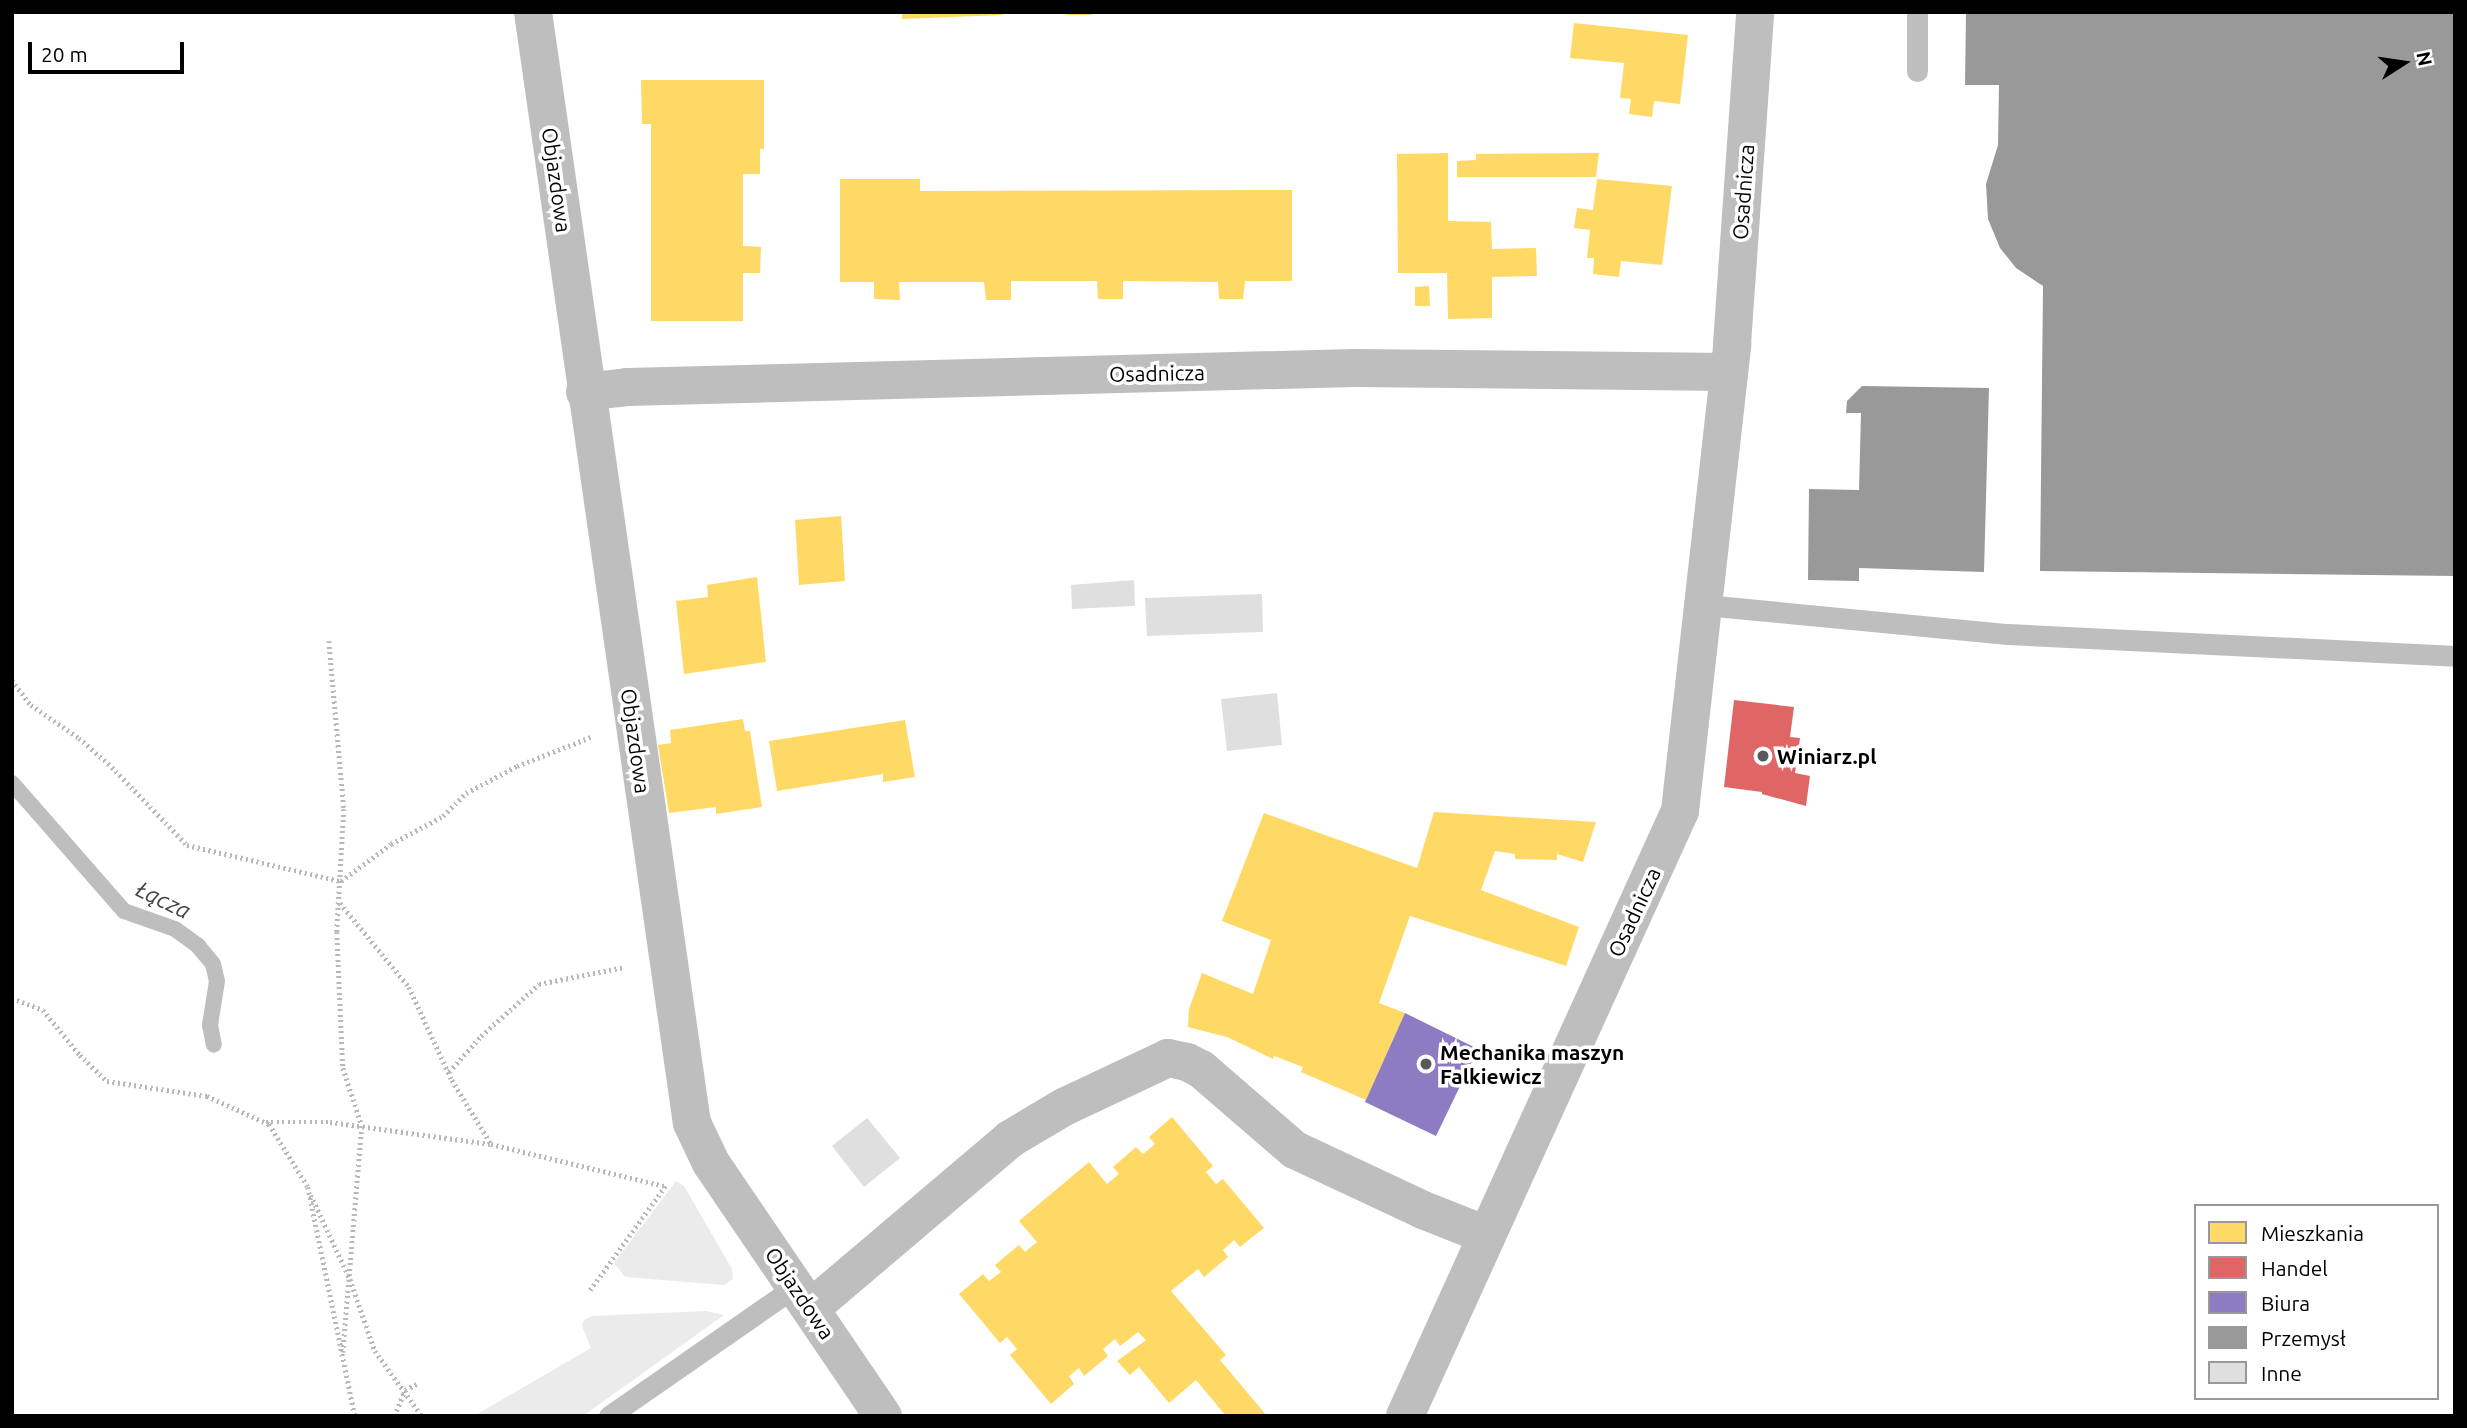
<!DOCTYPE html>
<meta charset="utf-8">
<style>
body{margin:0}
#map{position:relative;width:2467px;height:1428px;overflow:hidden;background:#fff;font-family:Ubuntu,sans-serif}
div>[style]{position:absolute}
.green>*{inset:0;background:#ebebeb}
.homes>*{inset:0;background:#ffd966}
.shops>*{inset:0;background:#e06666}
.offices>*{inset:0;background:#8e7cc3}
.industry>*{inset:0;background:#999}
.stream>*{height:16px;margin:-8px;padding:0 8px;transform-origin:8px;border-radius:8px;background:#bebebe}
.building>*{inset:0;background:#dfdfdf}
.path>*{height:4.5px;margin-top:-2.25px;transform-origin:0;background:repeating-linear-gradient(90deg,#b9b9b9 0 2px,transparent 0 5.5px)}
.lane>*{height:21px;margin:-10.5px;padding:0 10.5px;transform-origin:10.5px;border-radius:10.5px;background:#bebebe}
.street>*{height:38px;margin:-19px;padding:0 19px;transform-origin:19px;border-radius:19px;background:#bebebe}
.dots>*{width:19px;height:19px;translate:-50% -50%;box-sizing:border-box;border:4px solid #fff;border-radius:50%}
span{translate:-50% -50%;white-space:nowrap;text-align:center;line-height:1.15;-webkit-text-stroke:7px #fff;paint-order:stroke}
.street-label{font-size:21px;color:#000}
.poi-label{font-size:21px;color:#000;font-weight:700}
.left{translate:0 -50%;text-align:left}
.water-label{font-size:23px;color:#434343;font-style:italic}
.frame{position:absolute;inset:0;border:14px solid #000;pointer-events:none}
.legend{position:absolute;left:2194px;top:1204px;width:245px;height:196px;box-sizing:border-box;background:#fff;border:2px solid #999;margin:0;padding:9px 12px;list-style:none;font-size:21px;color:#000}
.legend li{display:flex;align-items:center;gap:14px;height:35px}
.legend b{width:35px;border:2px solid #999}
.north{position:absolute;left:2369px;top:28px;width:70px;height:70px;-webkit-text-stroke:5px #fff;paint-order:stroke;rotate:78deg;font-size:19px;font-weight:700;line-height:28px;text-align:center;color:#000}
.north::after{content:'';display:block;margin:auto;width:24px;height:32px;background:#000;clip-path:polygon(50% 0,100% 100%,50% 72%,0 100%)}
.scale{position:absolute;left:28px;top:42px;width:156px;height:32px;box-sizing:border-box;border:4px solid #000;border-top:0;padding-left:9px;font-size:21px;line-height:24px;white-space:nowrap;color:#000;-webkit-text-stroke:5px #fff;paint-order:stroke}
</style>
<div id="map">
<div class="green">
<div style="clip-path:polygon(676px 1181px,684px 1186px,732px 1269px,733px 1279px,724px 1285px,625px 1277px,614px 1263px)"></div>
<div style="clip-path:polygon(706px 1311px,724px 1315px,583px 1416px,474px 1416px,591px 1348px,582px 1326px,584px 1320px,592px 1316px)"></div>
</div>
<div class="homes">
<div style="clip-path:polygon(902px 12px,1002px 12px,1002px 15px,902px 19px)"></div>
<div style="clip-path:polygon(1066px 12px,1092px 12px,1092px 15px,1066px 15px)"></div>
<div style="clip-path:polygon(1574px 23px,1688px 35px,1680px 104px,1654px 101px,1652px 117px,1629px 114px,1631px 99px,1620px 98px,1624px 63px,1570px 58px)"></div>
<div style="clip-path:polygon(641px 80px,764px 80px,764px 149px,760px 149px,760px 174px,743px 174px,743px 246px,761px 247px,760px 273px,743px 273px,743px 321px,651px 321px,651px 124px,642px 124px)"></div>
<div style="clip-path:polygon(1448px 153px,1448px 221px,1491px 222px,1492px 249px,1536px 248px,1537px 276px,1492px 277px,1492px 318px,1448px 319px,1447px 273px,1398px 273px,1397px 154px)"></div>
<div style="clip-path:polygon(1599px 153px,1596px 177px,1457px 177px,1457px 161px,1476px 160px,1476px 154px)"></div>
<div style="clip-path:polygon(840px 179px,920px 179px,920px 191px,1292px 190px,1292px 281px,1245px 281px,1243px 299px,1219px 299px,1218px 282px,1123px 281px,1123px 299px,1098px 299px,1097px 281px,1011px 281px,1011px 300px,986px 300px,984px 282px,899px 282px,900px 300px,874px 299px,874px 282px,840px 282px)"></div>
<div style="clip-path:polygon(1597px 179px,1672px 186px,1662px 265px,1621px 261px,1619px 277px,1593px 274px,1594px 258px,1587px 258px,1590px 230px,1574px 228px,1577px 208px,1593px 210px)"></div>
<div style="clip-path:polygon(1429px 286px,1430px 306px,1415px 306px,1415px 287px)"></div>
<div style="clip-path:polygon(841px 516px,845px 581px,799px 585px,795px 520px)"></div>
<div style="clip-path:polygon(757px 577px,766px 662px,684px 674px,676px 601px,708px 597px,707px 585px)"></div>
<div style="clip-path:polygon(743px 719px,745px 731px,750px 731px,762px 807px,716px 814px,716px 807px,669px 813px,658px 745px,671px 743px,670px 730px)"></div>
<div style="clip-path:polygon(905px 720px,915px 777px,883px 782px,883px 774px,777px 791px,769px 741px)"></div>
<div style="clip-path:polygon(1434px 812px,1596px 822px,1583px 862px,1557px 854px,1557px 860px,1515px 859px,1515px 854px,1495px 851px,1481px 890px,1579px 927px,1566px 966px,1410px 916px,1379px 1003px,1405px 1013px,1366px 1100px,1301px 1072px,1303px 1067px,1274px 1056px,1273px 1059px,1227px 1037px,1188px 1027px,1189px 1009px,1202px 973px,1253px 994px,1271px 940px,1222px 921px,1264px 813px,1417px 868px)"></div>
<div style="clip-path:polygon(1172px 1117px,1213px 1166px,1206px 1172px,1216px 1184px,1223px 1179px,1264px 1228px,1240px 1247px,1234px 1240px,1223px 1250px,1228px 1257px,1204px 1277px,1198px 1269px,1171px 1291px,1226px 1355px,1220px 1360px,1267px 1416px,1226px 1416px,1196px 1380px,1169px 1403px,1139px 1367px,1130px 1375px,1117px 1361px,1146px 1340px,1138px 1332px,1120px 1346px,1115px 1339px,1103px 1349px,1108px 1356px,1084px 1376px,1079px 1368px,1069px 1376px,1074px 1384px,1051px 1404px,1010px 1355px,1017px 1349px,1007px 1337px,1000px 1343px,959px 1294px,983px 1274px,989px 1281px,1001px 1272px,995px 1265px,1019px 1245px,1025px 1252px,1037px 1242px,1019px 1221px,1089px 1162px,1107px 1184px,1119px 1174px,1113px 1167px,1136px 1147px,1143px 1154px,1155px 1144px,1149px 1137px)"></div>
</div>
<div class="shops">
<div style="clip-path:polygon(1734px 700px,1794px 707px,1790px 737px,1800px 738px,1795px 773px,1810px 776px,1806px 806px,1762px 794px,1762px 792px,1724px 787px)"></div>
</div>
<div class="offices">
<div style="clip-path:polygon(1405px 1013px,1478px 1049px,1436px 1136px,1365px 1102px)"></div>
</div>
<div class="industry">
<div style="clip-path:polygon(1966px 12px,2455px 12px,2455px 576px,2040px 571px,2043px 286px,2016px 268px,2000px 248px,1988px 219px,1986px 184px,1998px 145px,1999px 85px,1965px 85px)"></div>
<div style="clip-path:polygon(1862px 386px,1989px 388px,1984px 572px,1859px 568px,1859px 581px,1808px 580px,1809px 489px,1859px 490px,1861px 413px,1846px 413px,1847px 401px)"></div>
</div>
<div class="stream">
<div style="left:12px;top:783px;width:170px;rotate:48.8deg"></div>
<div style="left:124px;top:911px;width:54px;rotate:19.4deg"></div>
<div style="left:175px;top:929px;width:29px;rotate:36deg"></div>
<div style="left:198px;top:946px;width:23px;rotate:50deg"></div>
<div style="left:213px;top:964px;width:17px;rotate:77deg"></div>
<div style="left:217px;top:981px;width:45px;rotate:99deg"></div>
<div style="left:210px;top:1025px;width:20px;rotate:79deg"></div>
</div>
<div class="building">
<div style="clip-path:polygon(1134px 580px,1135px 606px,1072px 609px,1071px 585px)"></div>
<div style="clip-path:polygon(1262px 594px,1263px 632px,1147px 636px,1145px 598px)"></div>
<div style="clip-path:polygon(1277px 693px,1282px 745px,1227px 751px,1221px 699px)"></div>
<div style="clip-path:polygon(867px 1118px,900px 1158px,864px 1187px,832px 1146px)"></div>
</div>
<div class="path">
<div style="left:329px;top:641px;width:169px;rotate:84.9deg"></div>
<div style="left:344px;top:809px;width:123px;rotate:93.3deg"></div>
<div style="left:337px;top:932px;width:136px;rotate:87.5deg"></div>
<div style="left:343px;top:1068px;width:61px;rotate:71.9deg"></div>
<div style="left:362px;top:1126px;width:227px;rotate:94.8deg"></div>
<div style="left:12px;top:680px;width:31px;rotate:53deg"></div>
<div style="left:31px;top:705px;width:58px;rotate:34.5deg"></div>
<div style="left:79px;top:738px;width:44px;rotate:41.3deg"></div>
<div style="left:112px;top:767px;width:108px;rotate:46.1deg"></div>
<div style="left:187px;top:845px;width:158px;rotate:13.2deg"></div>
<div style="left:341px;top:881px;width:62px;rotate:-36.5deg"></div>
<div style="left:391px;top:844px;width:59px;rotate:-28.3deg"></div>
<div style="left:443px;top:816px;width:33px;rotate:-45deg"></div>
<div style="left:466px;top:793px;width:58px;rotate:-27.9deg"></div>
<div style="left:517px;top:766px;width:79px;rotate:-21.4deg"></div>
<div style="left:340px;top:903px;width:109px;rotate:50.6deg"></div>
<div style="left:409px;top:987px;width:102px;rotate:65.2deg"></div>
<div style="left:452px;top:1080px;width:75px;rotate:58.6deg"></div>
<div style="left:12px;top:998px;width:33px;rotate:21deg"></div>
<div style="left:43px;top:1010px;width:58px;rotate:50.6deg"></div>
<div style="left:80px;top:1055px;width:37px;rotate:44deg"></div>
<div style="left:107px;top:1081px;width:101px;rotate:8.5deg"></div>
<div style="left:207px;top:1096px;width:68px;rotate:24.3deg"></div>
<div style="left:269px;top:1124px;width:74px;rotate:58.2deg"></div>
<div style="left:308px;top:1187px;width:234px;rotate:78.4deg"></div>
<div style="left:449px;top:1072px;width:48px;rotate:-48.4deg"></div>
<div style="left:481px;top:1036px;width:78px;rotate:-41.9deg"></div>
<div style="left:539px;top:984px;width:87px;rotate:-11.3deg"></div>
<div style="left:266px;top:1122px;width:64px"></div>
<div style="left:330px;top:1122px;width:162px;rotate:7.8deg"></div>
<div style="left:491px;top:1144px;width:179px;rotate:13.6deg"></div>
<div style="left:311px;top:1195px;width:93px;rotate:65.1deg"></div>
<div style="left:350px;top:1279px;width:76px;rotate:70.9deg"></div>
<div style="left:375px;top:1351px;width:80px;rotate:54.1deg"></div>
<div style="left:590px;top:1290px;width:130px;rotate:-54.1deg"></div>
<div style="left:394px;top:1416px;width:28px;rotate:-67deg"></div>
<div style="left:405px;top:1390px;width:13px;rotate:-27deg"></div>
</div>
<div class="lane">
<div style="left:1917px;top:71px;width:59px;rotate:-90deg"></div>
<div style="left:1705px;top:605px;width:304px;rotate:5.5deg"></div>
<div style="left:2008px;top:634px;width:448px;rotate:2.8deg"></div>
<div style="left:609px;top:1416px;width:228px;rotate:-34.8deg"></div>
</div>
<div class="street">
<div style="left:533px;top:12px;width:1122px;rotate:81.86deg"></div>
<div style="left:692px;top:1123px;width:44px;rotate:64.6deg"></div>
<div style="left:711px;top:1163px;width:306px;rotate:55.8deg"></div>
<div style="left:585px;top:392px;width:42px;rotate:-6.8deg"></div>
<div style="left:627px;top:387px;width:728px;rotate:-1.5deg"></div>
<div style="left:1355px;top:368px;width:374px;rotate:0.6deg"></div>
<div style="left:811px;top:1308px;width:261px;rotate:-40.3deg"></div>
<div style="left:1010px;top:1139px;width:63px;rotate:-30.7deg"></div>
<div style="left:1064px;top:1107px;width:115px;rotate:-25.2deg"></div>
<div style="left:1168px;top:1058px;width:19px;rotate:12deg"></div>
<div style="left:1187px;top:1062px;width:16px;rotate:27deg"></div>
<div style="left:1201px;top:1069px;width:124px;rotate:40.8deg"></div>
<div style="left:1295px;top:1150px;width:141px;rotate:25.1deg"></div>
<div style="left:1423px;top:1210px;width:68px;rotate:21.6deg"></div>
<div style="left:1405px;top:1416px;width:665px;rotate:-65.56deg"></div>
<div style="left:1680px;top:811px;width:470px;rotate:-83.6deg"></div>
<div style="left:1732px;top:344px;width:333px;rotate:-86deg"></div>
</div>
<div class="dots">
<div style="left:1763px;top:756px;background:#595959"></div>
<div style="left:1426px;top:1064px;background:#595959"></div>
</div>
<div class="street-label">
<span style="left:557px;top:180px;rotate:82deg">Objazdowa</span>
<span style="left:1743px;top:192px;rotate:-86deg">Osadnicza</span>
<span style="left:1157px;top:373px;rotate:-1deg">Osadnicza</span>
<span style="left:636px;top:741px;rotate:82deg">Objazdowa</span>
<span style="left:1634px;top:912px;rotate:-65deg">Osadnicza</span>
<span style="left:800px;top:1293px;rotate:56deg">Objazdowa</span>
</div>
<div class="poi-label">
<span class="left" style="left:1777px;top:756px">Winiarz.pl</span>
<span class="left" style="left:1440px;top:1064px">Mechanika maszyn<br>Falkiewicz</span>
</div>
<div class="water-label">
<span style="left:163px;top:900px;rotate:26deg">Łącza</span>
</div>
<div class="frame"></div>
<ul class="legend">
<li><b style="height:19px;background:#ffd966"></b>Mieszkania</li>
<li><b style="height:19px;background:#e06666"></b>Handel</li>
<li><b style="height:19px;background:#8e7cc3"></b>Biura</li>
<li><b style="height:19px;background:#999"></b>Przemysł</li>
<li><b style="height:19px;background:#dfdfdf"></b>Inne</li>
</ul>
<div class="north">N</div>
<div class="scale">20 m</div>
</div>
